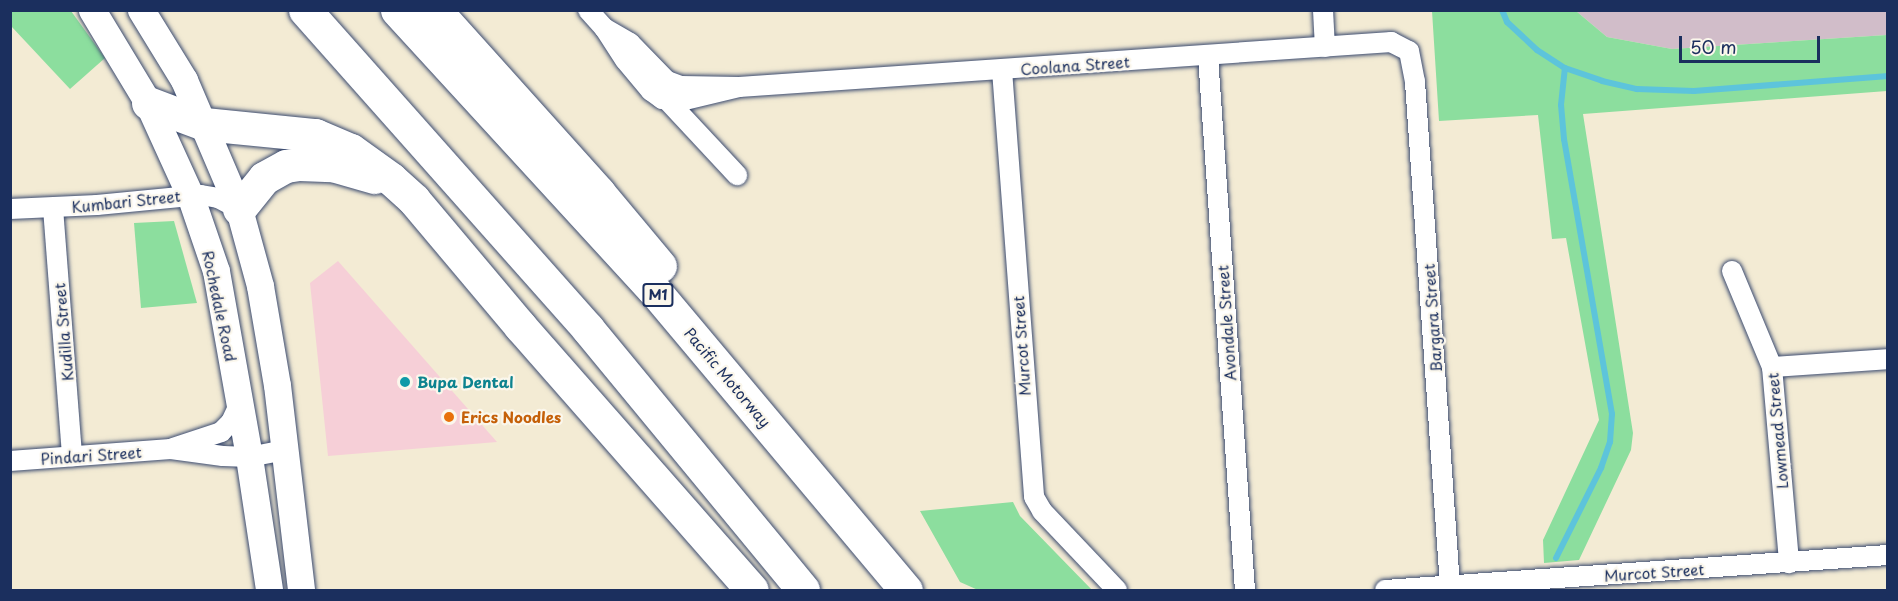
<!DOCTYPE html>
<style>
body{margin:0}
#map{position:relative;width:1898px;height:601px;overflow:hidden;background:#f3ebd4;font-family:"Playpen Sans",sans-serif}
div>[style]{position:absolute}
.built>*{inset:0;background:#f6cfd7}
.industrial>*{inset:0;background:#d1bdc9}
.green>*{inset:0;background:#8cde9e}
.stream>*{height:6px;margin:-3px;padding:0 3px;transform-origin:3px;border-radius:3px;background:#5dc4db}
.roads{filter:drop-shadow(0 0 2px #3b4b70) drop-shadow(0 0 2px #3b4b70)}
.street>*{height:20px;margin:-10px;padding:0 10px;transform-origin:10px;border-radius:10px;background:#fff}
.secondary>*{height:27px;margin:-13.5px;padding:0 13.5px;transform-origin:13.5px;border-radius:13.5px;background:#fff}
.highway>*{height:33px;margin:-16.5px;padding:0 16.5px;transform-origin:16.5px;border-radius:16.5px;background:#fff}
.dots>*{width:16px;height:16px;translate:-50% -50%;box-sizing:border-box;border:3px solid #fbf7ec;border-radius:50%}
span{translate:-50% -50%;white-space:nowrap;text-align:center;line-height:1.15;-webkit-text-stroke:4.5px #fbf7ec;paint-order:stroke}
.shield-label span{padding:2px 4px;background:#fbf7ec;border:2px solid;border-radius:4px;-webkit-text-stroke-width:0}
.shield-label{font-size:14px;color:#1b2f5e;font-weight:700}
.street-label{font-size:15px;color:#1b2f5e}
.culture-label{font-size:15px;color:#0d838f;font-weight:700}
.left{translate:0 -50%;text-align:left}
.food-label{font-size:15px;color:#c56008;font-weight:700}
.frame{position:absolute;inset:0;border:12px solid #1b2f5e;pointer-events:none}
.scale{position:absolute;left:1679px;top:36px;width:141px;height:27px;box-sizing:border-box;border:3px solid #1b2f5e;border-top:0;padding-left:8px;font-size:18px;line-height:21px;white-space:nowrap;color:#1b2f5e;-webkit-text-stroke:4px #fbf7ec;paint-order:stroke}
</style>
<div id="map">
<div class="built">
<div style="clip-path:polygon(338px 261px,497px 442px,328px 456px,310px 283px)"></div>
</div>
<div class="industrial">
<div style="clip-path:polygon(1576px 11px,1887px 11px,1887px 35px,1672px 49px,1607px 37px)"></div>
</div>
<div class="green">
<div style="clip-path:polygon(11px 10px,71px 11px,105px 58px,70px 89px,11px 26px)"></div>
<div style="clip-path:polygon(1432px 11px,1576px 11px,1607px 37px,1672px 49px,1887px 35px,1887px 91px,1583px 114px,1633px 433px,1631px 450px,1579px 560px,1544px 563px,1543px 540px,1599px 420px,1566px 238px,1552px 239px,1538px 115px,1439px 121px)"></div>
<div style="clip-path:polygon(174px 221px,197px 303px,141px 308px,134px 223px)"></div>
<div style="clip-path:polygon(1013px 502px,1020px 516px,1092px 590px,978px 590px,960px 582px,920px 511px)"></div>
</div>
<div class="stream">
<div style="left:1502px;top:10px;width:13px;rotate:67deg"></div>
<div style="left:1507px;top:22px;width:41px;rotate:43deg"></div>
<div style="left:1537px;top:50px;width:33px;rotate:33deg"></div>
<div style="left:1565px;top:68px;width:39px;rotate:19deg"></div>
<div style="left:1602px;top:81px;width:36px;rotate:13deg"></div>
<div style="left:1637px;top:89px;width:57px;rotate:2deg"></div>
<div style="left:1694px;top:91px;width:195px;rotate:-4.4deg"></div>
<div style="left:1556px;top:558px;width:101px;rotate:-63.4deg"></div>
<div style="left:1601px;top:468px;width:28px;rotate:-71deg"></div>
<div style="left:1610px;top:442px;width:28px;rotate:-86deg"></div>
<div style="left:1612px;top:414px;width:279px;rotate:-99.9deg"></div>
<div style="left:1564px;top:139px;width:34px;rotate:-95deg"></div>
<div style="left:1561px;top:105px;width:37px;rotate:-84deg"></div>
</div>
<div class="roads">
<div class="street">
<div style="left:588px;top:10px;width:24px;rotate:48deg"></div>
<div style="left:1323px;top:10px;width:37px;rotate:87deg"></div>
<div style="left:1208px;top:56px;width:535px;rotate:86.04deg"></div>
<div style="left:1002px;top:70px;width:428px;rotate:85.7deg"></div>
<div style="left:1034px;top:497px;width:16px;rotate:60deg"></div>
<div style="left:1042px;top:511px;width:109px;rotate:46.5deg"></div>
<div style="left:739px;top:87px;width:60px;rotate:166.4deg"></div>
<div style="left:681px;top:101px;width:19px;rotate:-174deg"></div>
<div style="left:662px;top:99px;width:14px;rotate:-144deg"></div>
<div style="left:651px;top:91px;width:40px;rotate:-130deg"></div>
<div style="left:625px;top:60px;width:38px;rotate:-123deg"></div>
<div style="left:604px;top:28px;width:30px;rotate:30deg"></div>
<div style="left:630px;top:43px;width:53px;rotate:45.8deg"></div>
<div style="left:667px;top:81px;width:15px;rotate:20deg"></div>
<div style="left:681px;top:86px;width:58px;rotate:1deg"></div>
<div style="left:739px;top:87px;width:654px;rotate:-3.95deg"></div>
<div style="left:1391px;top:42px;width:20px;rotate:27deg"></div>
<div style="left:1409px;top:51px;width:32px;rotate:79deg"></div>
<div style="left:1415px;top:82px;width:505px;rotate:86.03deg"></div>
<div style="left:669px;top:94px;width:6px;rotate:108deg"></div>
<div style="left:667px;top:100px;width:103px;rotate:47deg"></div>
<div style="left:53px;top:208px;width:249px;rotate:85.6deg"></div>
<div style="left:10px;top:209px;width:87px;rotate:-2.6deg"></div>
<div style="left:97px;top:205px;width:104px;rotate:-5.5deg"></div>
<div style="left:201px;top:195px;width:17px;rotate:10deg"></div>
<div style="left:218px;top:198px;width:24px;rotate:28deg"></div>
<div style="left:1732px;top:271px;width:104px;rotate:67.4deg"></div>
<div style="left:1772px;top:367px;width:197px;rotate:85deg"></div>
<div style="left:1772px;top:367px;width:116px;rotate:-3.9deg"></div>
<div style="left:173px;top:448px;width:51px;rotate:-18.4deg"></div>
<div style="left:221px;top:432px;width:14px;rotate:-45deg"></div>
<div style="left:231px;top:422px;width:21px;rotate:-65deg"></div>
<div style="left:10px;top:461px;width:161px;rotate:-4.3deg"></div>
<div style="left:171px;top:449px;width:52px;rotate:7.7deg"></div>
<div style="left:223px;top:456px;width:26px;rotate:2deg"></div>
<div style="left:249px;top:457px;width:36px;rotate:-11deg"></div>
<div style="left:1385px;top:590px;width:504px;rotate:-3.98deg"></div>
</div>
<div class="secondary">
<div style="left:92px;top:10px;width:109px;rotate:58.9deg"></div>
<div style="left:148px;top:103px;width:101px;rotate:65.5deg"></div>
<div style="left:190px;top:195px;width:80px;rotate:71.1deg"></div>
<div style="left:216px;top:271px;width:189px;rotate:79.9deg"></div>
<div style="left:249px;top:457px;width:134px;rotate:81.4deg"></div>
<div style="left:141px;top:10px;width:82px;rotate:58.4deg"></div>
<div style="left:184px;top:80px;width:140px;rotate:66.9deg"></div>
<div style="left:239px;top:209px;width:80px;rotate:74.7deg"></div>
<div style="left:260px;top:286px;width:100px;rotate:80.3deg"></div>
<div style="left:277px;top:385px;width:206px;rotate:83.3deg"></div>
</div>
<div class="highway">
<div style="left:305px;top:10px;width:426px;rotate:48.4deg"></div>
<div style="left:588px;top:329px;width:338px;rotate:50.5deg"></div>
<div style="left:397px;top:10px;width:380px;rotate:47.5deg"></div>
<div style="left:654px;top:290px;width:392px;rotate:50deg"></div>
<div style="left:435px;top:10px;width:246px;rotate:48.1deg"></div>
<div style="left:599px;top:193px;width:95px;rotate:50.1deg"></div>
<div style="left:148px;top:103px;width:60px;rotate:20.6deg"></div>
<div style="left:204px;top:124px;width:112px;rotate:5.7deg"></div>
<div style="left:315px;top:135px;width:39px;rotate:23deg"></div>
<div style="left:351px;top:150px;width:49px;rotate:35.9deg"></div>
<div style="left:391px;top:179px;width:31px;rotate:42deg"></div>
<div style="left:414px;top:200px;width:165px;rotate:49.9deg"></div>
<div style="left:520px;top:326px;width:351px;rotate:48.7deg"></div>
<div style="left:239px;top:209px;width:40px;rotate:-51deg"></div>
<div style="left:264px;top:178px;width:25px;rotate:-29deg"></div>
<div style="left:286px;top:166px;width:13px;rotate:-9deg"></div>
<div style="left:299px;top:164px;width:33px;rotate:2deg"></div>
<div style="left:332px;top:165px;width:44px;rotate:15.9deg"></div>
</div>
</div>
<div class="dots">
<div style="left:405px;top:382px;background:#0f9aa8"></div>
<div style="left:449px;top:417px;background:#e8710a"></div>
</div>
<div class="shield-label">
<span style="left:658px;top:295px">M1</span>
</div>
<div class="street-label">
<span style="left:1075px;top:65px;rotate:-4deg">Coolana Street</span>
<span style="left:126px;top:201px;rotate:-6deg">Kumbari Street</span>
<span style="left:220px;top:306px;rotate:78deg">Rochedale Road</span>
<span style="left:1432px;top:318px;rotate:-94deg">Bargara Street</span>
<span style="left:1226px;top:323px;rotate:-94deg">Avondale Street</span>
<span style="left:63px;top:332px;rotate:-95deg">Kudilla Street</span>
<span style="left:1021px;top:346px;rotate:-94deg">Murcot Street</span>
<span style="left:728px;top:377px;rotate:50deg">Pacific Motorway</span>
<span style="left:1777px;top:431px;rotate:-95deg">Lowmead Street</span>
<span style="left:91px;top:455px;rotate:-4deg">Pindari Street</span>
<span style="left:1654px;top:572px;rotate:-4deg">Murcot Street</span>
</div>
<div class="culture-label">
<span class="left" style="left:417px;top:382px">Bupa Dental</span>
</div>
<div class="food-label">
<span class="left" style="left:461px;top:417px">Erics Noodles</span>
</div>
<div class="frame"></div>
<div class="scale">50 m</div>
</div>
